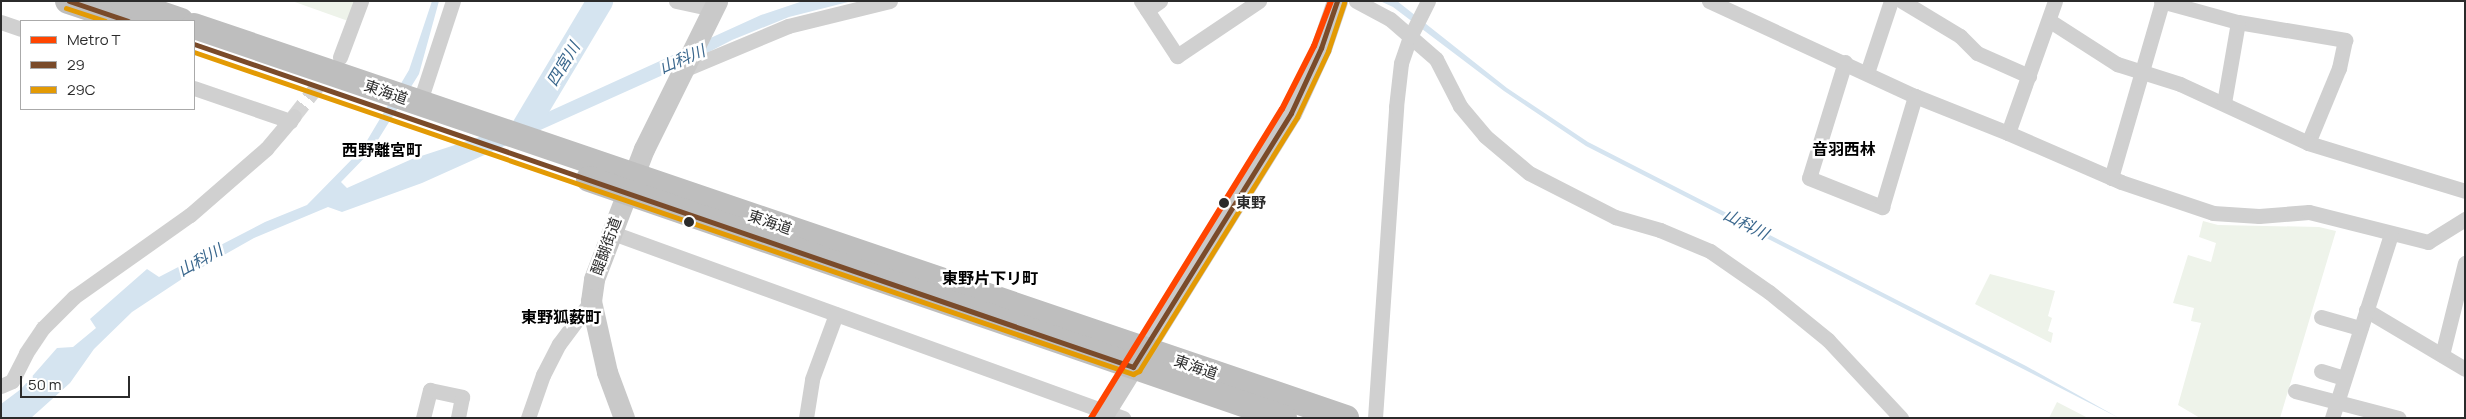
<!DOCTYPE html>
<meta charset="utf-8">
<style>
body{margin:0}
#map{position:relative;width:2466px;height:419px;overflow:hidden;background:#fff;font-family:Manrope,"Noto Sans JP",sans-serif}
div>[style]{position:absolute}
.green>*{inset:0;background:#eef3ea}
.water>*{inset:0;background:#d5e4f0}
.river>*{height:26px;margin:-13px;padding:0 13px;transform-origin:13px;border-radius:13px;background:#d5e4f0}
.street-tunnel>*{height:15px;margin-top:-7.5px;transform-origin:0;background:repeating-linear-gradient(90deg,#d5d5d5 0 15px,transparent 0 23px)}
.street>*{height:15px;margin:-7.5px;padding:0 7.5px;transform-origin:7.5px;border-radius:7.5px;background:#d0d0d0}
.secondary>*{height:21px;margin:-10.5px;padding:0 10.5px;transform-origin:10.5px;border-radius:10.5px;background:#c9c9c9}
.highway>*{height:26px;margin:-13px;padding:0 13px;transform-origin:13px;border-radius:13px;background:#bebebe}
.bus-1>*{height:5px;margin:-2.5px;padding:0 2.5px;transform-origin:2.5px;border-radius:2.5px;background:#7a4b2a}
.bus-2>*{height:5px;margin:-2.5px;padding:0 2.5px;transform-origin:2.5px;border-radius:2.5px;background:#e39a04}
.metro-1>*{height:6px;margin:-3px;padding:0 3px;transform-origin:3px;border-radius:3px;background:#ff4500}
.dots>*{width:14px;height:14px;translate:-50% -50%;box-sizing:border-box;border:2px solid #fff;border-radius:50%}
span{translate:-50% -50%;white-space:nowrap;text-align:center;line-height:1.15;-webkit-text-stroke:5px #fff;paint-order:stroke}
.street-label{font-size:15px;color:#2b2b2b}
.stop-label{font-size:15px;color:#2b2b2b;font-weight:700}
.left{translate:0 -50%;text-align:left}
.water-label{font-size:16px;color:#3a678d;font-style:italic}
.neighbourhood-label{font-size:16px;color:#000;font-weight:700}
.frame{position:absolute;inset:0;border:2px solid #2b2b2b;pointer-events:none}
.legend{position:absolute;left:20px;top:20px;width:175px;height:90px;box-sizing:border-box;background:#fff;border:1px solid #aaa;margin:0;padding:6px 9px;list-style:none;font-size:15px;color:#2b2b2b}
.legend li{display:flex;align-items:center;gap:10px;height:25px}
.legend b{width:25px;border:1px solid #aaa}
.scale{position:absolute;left:20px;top:376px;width:110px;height:22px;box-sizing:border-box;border:2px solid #2b2b2b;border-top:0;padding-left:6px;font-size:15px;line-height:18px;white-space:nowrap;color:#2b2b2b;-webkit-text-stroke:4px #fff;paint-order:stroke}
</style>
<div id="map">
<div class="green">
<div style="clip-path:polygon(292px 1px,358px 1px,351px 22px)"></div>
<div style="clip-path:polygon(2203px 221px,2218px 225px,2319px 227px,2336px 231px,2280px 418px,2200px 418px,2178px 405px,2201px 323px,2191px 321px,2194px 308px,2173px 303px,2188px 255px,2211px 262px,2216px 243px,2199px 237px)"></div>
<div style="clip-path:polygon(1990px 274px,2055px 291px,2048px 316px,2052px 318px,2048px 331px,2053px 333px,2051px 343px,1975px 304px)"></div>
<div style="clip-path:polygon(2057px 402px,2088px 418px,2049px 418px)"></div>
</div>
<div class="water">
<div style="clip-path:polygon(432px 1px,439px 1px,419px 74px,371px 151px,341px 182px,347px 188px,412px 159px,528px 121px,761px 15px,803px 1px,852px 1px,789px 17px,732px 40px,674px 70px,422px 183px,342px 212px,328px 207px,254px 238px,185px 277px,132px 312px,94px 349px,70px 383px,31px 418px,1px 418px,1px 404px,21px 389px,57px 348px,73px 347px,96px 328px,90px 319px,147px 269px,159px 277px,265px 222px,307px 205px,362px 149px,409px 70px)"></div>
<div style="clip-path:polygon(1380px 1px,1397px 1px,1507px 88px,1588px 142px,2026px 366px,2119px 418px,1586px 146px,1504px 91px,1393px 7px)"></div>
</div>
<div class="river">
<div style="left:525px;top:127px;width:147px;rotate:-59.2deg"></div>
</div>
<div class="street-tunnel">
<div style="left:294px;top:116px;width:63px;rotate:-52deg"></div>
</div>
<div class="street">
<div style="left:676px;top:1px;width:39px;rotate:12deg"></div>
<div style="left:1141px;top:1px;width:66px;rotate:56.8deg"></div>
<div style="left:1177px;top:56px;width:99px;rotate:-33.9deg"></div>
<div style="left:1356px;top:1px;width:38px;rotate:28deg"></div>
<div style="left:1390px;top:19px;width:61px;rotate:41deg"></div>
<div style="left:1436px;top:59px;width:53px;rotate:62.9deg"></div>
<div style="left:1460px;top:106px;width:39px;rotate:50deg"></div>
<div style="left:1485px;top:136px;width:57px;rotate:40.1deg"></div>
<div style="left:1529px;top:173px;width:97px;rotate:27.1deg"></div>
<div style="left:1615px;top:217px;width:47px;rotate:16.1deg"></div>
<div style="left:1660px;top:230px;width:54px;rotate:22.8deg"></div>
<div style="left:1710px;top:251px;width:72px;rotate:34.8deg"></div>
<div style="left:1769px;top:292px;width:76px;rotate:39.1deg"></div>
<div style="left:1828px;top:340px;width:107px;rotate:46.9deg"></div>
<div style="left:1709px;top:1px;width:227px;rotate:24.8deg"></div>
<div style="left:1915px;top:96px;width:100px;rotate:21.7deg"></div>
<div style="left:2008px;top:133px;width:140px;rotate:-70.4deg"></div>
<div style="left:1902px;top:1px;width:68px;rotate:31.1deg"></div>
<div style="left:1960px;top:36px;width:24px;rotate:45deg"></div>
<div style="left:1977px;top:53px;width:57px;rotate:23.9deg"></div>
<div style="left:2161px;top:1px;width:80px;rotate:15.3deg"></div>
<div style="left:2238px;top:22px;width:109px;rotate:9.5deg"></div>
<div style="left:2345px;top:40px;width:29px;rotate:102deg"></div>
<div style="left:2339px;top:68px;width:81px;rotate:112.5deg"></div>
<div style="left:1147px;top:10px;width:16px;rotate:-35deg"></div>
<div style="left:2050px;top:21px;width:80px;rotate:32.7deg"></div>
<div style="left:2117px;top:64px;width:66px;rotate:17.6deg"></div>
<div style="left:2180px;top:84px;width:141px;rotate:24.7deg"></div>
<div style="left:2308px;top:143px;width:164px;rotate:17deg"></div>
<div style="left:1px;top:22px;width:21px;rotate:19deg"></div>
<div style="left:340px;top:57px;width:60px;rotate:-69.4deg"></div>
<div style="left:1845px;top:62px;width:121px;rotate:107.2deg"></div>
<div style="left:1809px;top:178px;width:79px;rotate:21.7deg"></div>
<div style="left:1882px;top:207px;width:116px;rotate:-73.4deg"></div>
<div style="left:683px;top:70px;width:114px;rotate:-22.7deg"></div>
<div style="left:788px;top:26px;width:105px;rotate:-13.8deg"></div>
<div style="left:1867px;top:73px;width:76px;rotate:-71.6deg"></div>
<div style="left:194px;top:88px;width:102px;rotate:19deg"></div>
<div style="left:423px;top:92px;width:96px;rotate:-71.8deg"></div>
<div style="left:2224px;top:103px;width:82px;rotate:-80.2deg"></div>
<div style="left:2008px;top:133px;width:123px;rotate:23.4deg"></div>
<div style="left:2121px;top:182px;width:97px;rotate:18.6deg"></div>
<div style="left:2213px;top:213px;width:46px;rotate:3.7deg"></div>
<div style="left:2259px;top:216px;width:50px;rotate:-4.6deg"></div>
<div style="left:2309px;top:212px;width:123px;rotate:14.1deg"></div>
<div style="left:2428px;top:242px;width:44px;rotate:-31.9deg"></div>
<div style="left:2111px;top:178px;width:183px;rotate:-73.8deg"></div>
<div style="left:610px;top:232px;width:546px;rotate:19.93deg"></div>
<div style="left:2366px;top:310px;width:115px;rotate:30.8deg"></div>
<div style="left:2321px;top:317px;width:41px;rotate:15.8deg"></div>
<div style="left:2442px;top:355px;width:95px;rotate:-76deg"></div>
<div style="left:2321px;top:371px;width:24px;rotate:17deg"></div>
<div style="left:1px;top:386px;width:12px;rotate:-24deg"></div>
<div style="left:12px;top:381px;width:31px;rotate:-63deg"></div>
<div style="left:26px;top:353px;width:30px;rotate:-56deg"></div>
<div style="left:43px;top:328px;width:44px;rotate:-45deg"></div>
<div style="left:74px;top:297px;width:142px;rotate:-35.3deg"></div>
<div style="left:190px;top:215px;width:101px;rotate:-41deg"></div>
<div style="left:266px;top:149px;width:43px;rotate:-49.7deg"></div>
<div style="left:2295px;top:391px;width:107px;rotate:14.6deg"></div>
<div style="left:423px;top:418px;width:29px;rotate:-76deg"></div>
<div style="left:430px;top:390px;width:33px;rotate:12deg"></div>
<div style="left:462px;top:397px;width:21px;rotate:101deg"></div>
<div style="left:528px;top:418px;width:46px;rotate:-70.8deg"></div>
<div style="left:543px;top:375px;width:35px;rotate:-63deg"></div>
<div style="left:559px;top:344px;width:54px;rotate:-53.3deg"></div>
<div style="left:806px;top:418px;width:39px;rotate:-81deg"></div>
<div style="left:812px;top:379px;width:69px;rotate:-69.7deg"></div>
<div style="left:1375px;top:418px;width:312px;rotate:-86.1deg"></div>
<div style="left:1396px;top:107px;width:44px;rotate:-83.5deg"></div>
<div style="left:1401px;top:63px;width:28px;rotate:-71deg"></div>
<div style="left:1410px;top:37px;width:40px;rotate:-63.4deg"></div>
<div style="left:2332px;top:418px;width:193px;rotate:-72.2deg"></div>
</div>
<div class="secondary">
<div style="left:624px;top:418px;width:49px;rotate:-110.3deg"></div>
<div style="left:607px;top:372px;width:73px;rotate:-102.7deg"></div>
<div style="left:591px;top:301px;width:22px;rotate:-82deg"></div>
<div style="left:594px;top:279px;width:139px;rotate:-69deg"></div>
<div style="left:644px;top:149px;width:165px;rotate:-63.7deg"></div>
<div style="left:1101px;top:418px;width:359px;rotate:-58.1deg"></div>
<div style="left:1291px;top:113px;width:72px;rotate:-65.2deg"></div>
<div style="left:1321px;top:48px;width:50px;rotate:-71.2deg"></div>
</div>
<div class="highway">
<div style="left:68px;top:1px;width:63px;rotate:18.4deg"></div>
<div style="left:123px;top:1px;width:61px;rotate:19deg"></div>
<div style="left:194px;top:26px;width:1217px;rotate:18.79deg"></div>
<div style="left:589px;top:179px;width:735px;rotate:18.98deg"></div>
</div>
<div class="bus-1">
<div style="left:69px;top:1px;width:62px;rotate:18.7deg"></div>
<div style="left:194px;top:44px;width:993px;rotate:18.98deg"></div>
<div style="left:1133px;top:367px;width:299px;rotate:-58.1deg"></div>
<div style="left:1291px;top:113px;width:72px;rotate:-65.2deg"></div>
<div style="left:1321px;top:48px;width:50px;rotate:-71.2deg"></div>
</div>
<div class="bus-2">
<div style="left:66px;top:8px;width:41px;rotate:18.4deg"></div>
<div style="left:194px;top:52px;width:993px;rotate:18.93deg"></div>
<div style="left:1133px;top:374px;width:7px;rotate:-27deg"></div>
<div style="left:1139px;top:371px;width:299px;rotate:-58.1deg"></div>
<div style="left:1297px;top:117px;width:73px;rotate:-64.8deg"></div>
<div style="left:1328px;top:51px;width:51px;rotate:-71.6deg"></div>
</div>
<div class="metro-1">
<div style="left:1091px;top:418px;width:363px;rotate:-58.3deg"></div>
<div style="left:1282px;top:109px;width:71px;rotate:-63.1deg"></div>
<div style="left:1314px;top:46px;width:48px;rotate:-69.3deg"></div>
</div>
<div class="dots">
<div style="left:1224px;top:203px;background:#2b2b2b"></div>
<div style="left:689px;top:222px;background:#2b2b2b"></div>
</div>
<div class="street-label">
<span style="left:386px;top:92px;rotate:19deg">東海道</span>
<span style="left:770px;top:222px;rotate:19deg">東海道</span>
<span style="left:606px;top:246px;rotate:-70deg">醍醐街道</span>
<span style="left:1196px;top:367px;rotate:19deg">東海道</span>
</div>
<div class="stop-label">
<span class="left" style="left:1236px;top:203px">東野</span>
</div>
<div class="water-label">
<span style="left:682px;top:59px;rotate:-23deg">山科川</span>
<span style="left:563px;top:64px;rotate:-59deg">四宮川</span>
<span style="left:1746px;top:224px;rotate:27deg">山科川</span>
<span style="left:200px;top:260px;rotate:-29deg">山科川</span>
</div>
<div class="neighbourhood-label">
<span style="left:1844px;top:149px">音羽西林</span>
<span style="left:382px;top:150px">西野離宮町</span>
<span style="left:990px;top:278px">東野片下リ町</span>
<span style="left:561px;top:317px">東野狐薮町</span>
</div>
<div class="frame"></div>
<ul class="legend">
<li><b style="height:6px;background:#ff4500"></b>Metro T</li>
<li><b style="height:6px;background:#7a4b2a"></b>29</li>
<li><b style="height:6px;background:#e39a04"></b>29C</li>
</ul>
<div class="scale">50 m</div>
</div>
